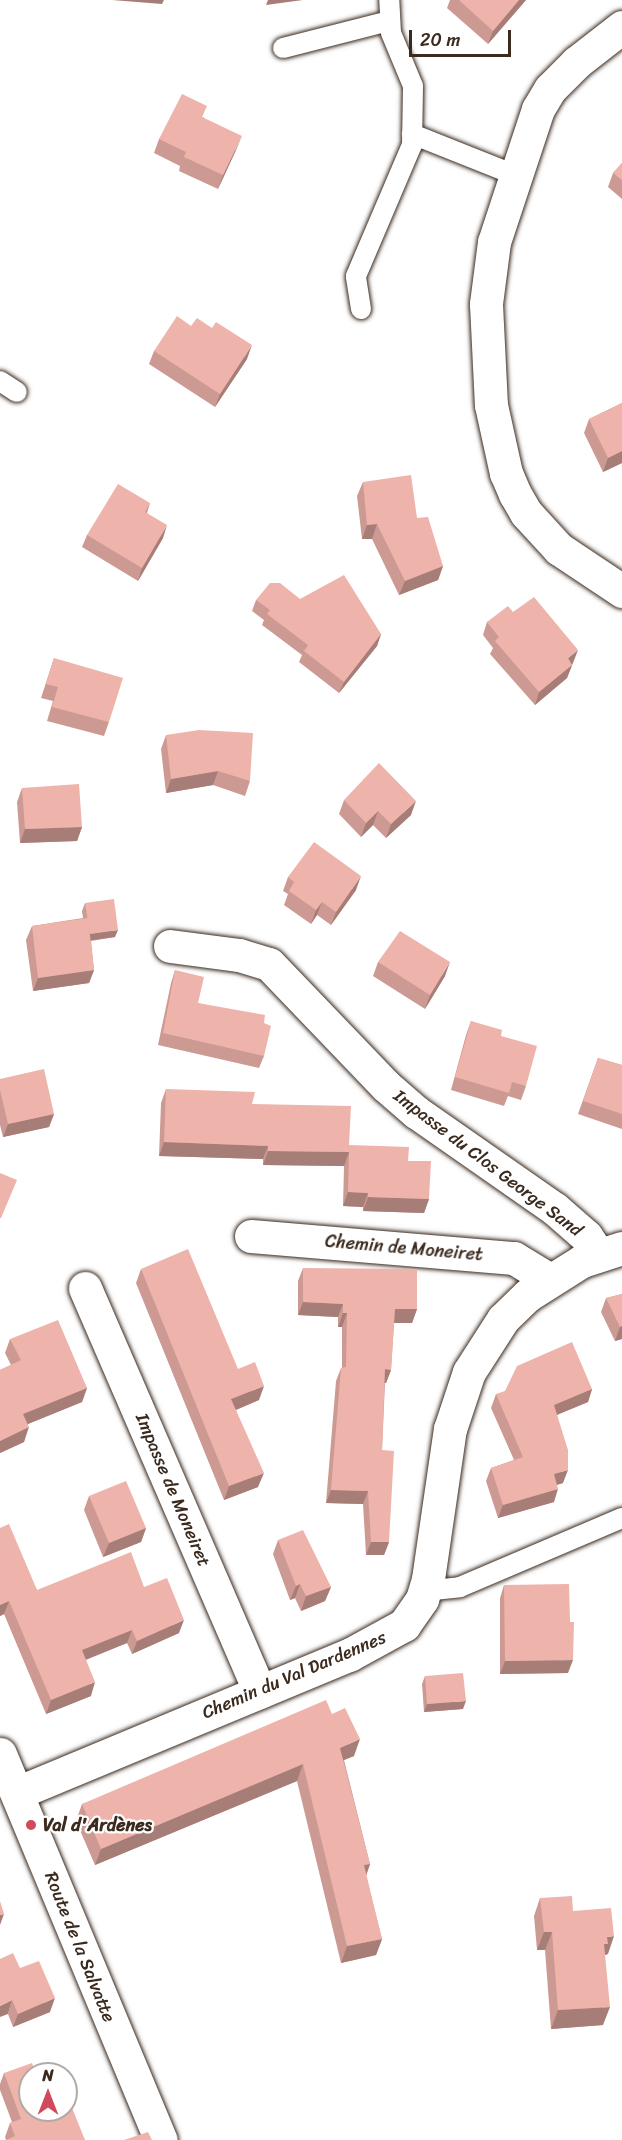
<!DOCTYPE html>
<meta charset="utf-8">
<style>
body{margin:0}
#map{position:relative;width:622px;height:2140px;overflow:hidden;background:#fff;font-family:Sriracha,sans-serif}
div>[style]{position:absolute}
.roads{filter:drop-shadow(0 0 2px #3b2a1e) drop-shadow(0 0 2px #3b2a1e)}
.service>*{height:20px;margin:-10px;padding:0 10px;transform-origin:10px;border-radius:10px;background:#fff}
.minor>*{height:33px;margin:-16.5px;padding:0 16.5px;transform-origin:16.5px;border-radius:16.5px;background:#fff}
.wall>*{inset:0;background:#cd9a93}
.shaded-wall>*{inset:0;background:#a77d78}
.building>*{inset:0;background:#eeb3ab}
.dots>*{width:16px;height:16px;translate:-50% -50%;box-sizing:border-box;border:3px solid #fff;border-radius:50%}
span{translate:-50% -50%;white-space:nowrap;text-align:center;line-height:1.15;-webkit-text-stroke:4.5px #fff;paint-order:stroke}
.street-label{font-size:18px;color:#3b2a1e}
.poi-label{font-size:18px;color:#3b2a1e;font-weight:700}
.left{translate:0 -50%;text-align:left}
.north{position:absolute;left:18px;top:2062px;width:60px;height:60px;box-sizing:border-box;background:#fff;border:2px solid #b1aaa5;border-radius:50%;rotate:0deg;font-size:16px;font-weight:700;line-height:24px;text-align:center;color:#3b2a1e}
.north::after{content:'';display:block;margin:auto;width:21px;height:27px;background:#d1495b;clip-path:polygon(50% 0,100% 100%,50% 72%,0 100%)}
.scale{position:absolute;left:409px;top:30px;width:102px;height:27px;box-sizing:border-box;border:3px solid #3b2a1e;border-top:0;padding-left:8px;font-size:18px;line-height:21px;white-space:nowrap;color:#3b2a1e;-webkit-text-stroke:4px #fff;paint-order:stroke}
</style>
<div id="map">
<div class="roads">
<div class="service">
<div style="left:283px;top:48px;width:109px;rotate:-14.3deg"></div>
<div style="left:412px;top:134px;width:111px;rotate:21.7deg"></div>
<div style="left:361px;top:309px;width:33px;rotate:-99deg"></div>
<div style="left:356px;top:276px;width:142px;rotate:-66.9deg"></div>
<div style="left:412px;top:145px;width:59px;rotate:-89deg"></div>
<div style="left:413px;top:86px;width:57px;rotate:-112.5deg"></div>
<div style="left:391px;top:33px;width:33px;rotate:-93deg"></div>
<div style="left:0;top:381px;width:20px;rotate:33deg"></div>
<div style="left:424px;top:1591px;width:36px;rotate:-6deg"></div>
<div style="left:460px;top:1587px;width:176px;rotate:-23.1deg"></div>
</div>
<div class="minor">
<div style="left:622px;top:27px;width:57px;rotate:142.1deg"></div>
<div style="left:577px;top:62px;width:38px;rotate:135deg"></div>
<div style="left:550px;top:89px;width:23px;rotate:121deg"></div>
<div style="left:538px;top:109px;width:140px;rotate:108.3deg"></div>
<div style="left:494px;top:242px;width:63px;rotate:97.4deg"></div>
<div style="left:486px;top:304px;width:101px;rotate:87.2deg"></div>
<div style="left:491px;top:405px;width:70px;rotate:77.6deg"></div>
<div style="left:506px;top:473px;width:23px;rotate:67deg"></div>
<div style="left:515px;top:494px;width:22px;rotate:60deg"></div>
<div style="left:526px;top:513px;width:49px;rotate:47.5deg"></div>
<div style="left:559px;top:549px;width:76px;rotate:33.7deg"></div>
<div style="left:170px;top:946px;width:70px;rotate:7.4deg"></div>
<div style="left:239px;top:955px;width:31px;rotate:17deg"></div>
<div style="left:269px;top:964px;width:169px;rotate:46.2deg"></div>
<div style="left:386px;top:1086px;width:40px;rotate:41deg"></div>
<div style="left:416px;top:1112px;width:169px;rotate:34.9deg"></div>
<div style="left:555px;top:1209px;width:41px;rotate:41.1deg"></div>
<div style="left:586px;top:1236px;width:23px;rotate:56deg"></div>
<div style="left:251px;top:1236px;width:264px;rotate:4.8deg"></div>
<div style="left:514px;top:1258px;width:42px;rotate:31.4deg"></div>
<div style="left:85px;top:1288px;width:440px;rotate:66.6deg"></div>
<div style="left:0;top:1754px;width:418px;rotate:67.4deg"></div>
<div style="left:17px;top:1793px;width:360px;rotate:-22.6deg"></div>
<div style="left:349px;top:1655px;width:63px;rotate:-28.6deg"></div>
<div style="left:404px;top:1625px;width:32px;rotate:-55deg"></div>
<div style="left:422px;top:1599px;width:21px;rotate:-73deg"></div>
<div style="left:428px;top:1579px;width:152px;rotate:-81.7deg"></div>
<div style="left:450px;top:1429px;width:60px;rotate:-71.6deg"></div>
<div style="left:469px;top:1372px;width:63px;rotate:-57.3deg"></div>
<div style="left:503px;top:1319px;width:35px;rotate:-44deg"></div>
<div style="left:528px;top:1295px;width:64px;rotate:-32.2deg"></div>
<div style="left:582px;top:1261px;width:42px;rotate:-18deg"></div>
</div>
</div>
<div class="wall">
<div style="clip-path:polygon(450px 0,526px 0,488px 44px,447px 8px)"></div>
<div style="clip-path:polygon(203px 117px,236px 150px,218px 189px,179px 171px,180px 166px,154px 153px,159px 139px)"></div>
<div style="clip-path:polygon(622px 163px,622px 199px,608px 187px,613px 173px)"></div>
<div style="clip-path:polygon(191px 326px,212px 328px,247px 359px,215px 407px,149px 364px,154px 351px)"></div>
<div style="clip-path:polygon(622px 403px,622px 463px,603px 472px,584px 433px,589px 419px)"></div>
<div style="clip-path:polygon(363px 482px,417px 518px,443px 566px,438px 580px,399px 595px,372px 539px,362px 539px,357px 496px)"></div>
<div style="clip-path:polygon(150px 503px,147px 513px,163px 538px,138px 581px,82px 547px,87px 535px)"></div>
<div style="clip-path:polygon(300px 599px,381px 634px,377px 646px,339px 693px,299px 662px,302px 655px,262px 625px,264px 620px,252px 611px,256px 600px)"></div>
<div style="clip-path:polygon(513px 612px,573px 663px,567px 678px,535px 705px,490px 654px,493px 648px,483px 635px,487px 622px)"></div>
<div style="clip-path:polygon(54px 658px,109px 722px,104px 736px,47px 721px,53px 701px,41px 698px)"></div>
<div style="clip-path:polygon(166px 735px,250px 781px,245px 796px,213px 785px,166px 793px,161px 749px)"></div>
<div style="clip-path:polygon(22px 788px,82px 827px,77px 841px,20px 843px,17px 802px)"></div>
<div style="clip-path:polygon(344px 800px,411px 815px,386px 838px,373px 825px,361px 837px,339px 814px)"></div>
<div style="clip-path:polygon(288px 877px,356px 890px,331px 925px,317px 915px,311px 924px,284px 905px,288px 894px,283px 891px)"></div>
<div style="clip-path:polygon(85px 903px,115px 937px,91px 941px,94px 970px,89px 983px,33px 991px,26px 940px,32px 926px,83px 918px,82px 911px)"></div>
<div style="clip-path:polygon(378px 962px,445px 976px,425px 1009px,373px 976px)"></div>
<div style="clip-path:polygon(175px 970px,198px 1003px,264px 1023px,264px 1056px,259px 1068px,158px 1045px,171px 983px)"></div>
<div style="clip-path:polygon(471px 1021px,501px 1036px,526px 1086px,521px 1100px,508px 1096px,504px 1106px,451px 1090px,466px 1035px)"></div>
<div style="clip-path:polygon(598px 1058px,622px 1065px,622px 1129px,578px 1114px)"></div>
<div style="clip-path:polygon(0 1079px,54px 1114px,49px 1127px,3px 1137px,0 1125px)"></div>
<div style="clip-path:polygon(166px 1089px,252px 1104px,349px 1145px,408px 1161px,429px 1199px,424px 1213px,363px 1211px,363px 1207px,343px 1206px,344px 1166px,263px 1165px,263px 1159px,159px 1156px,161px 1103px)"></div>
<div style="clip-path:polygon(303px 1268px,417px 1309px,412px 1323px,394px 1323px,391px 1370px,386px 1383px,385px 1383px,382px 1450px,389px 1542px,384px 1555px,366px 1555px,363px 1504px,326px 1503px,336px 1381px,341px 1368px,342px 1368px,342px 1327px,338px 1327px,338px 1317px,298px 1315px,298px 1281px)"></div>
<div style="clip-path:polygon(141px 1269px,238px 1369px,259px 1400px,236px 1410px,258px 1487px,224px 1500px,136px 1283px)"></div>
<div style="clip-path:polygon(622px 1294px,622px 1339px,615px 1341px,601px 1312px,606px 1298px)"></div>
<div style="clip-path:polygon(10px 1339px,87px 1388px,82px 1402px,28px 1424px,24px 1442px,0 1453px,0 1370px,11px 1365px,5px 1353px)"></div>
<div style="clip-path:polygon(592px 1389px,588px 1402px,557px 1415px,563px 1483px,557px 1485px,554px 1502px,498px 1518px,486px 1481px,491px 1468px,514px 1460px,491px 1408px,496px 1394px)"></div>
<div style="clip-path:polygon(89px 1496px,146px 1528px,141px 1542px,103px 1557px,84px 1510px)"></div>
<div style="clip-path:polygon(0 1528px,37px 1590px,144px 1587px,179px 1633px,132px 1654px,127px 1643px,86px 1660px,91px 1696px,46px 1714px,4px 1614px,0 1616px)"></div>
<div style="clip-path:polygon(278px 1540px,331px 1587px,325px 1601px,301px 1611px,295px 1598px,290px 1600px,273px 1554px)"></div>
<div style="clip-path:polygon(504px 1585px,568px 1673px,500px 1674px,500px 1598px)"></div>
<div style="clip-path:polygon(425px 1676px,463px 1709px,424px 1712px,422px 1684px)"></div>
<div style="clip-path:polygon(332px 1714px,354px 1756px,344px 1760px,370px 1864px,366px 1876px,382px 1939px,376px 1955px,341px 1963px,297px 1781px,95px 1865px,76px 1821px,82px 1804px)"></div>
<div style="clip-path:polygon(540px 1898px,608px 1954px,605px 1955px,603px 2025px,551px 2029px,545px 1950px,537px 1950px,534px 1916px)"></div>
<div style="clip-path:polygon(20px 1968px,50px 2012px,13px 2027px,8px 2014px)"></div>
<div style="clip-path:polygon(4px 2073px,30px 2074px,85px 2140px,6px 2140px,5px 2137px,10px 2123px,12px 2122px,0 2090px,0 2084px)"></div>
</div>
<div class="shaded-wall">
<div style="clip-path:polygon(112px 0,164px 0,162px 4px)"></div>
<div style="clip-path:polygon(268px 0,303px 0,266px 5px)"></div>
<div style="clip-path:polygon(519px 0,526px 0,488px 44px,493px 31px)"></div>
<div style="clip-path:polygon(242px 136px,236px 150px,218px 189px,223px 175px)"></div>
<div style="clip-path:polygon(252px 345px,247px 359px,215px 407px,220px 394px)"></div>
<div style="clip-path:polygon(622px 451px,622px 463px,603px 472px,608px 458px)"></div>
<div style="clip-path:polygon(377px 524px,372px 539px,362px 539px,367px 525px)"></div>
<div style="clip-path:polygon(167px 525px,163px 538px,138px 581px,142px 568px)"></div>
<div style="clip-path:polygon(443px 566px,438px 580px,399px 595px,405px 581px)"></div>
<div style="clip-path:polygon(381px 634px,377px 646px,339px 693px,344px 682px)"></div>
<div style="clip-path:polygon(578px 650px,573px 663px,563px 671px,568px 658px)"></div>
<div style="clip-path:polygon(572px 665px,567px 678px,535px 705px,539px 692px)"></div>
<div style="clip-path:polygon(218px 771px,213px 785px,166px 793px,171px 779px)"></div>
<div style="clip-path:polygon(416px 801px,411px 815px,386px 838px,391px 824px)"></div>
<div style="clip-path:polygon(378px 811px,373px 825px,361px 837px,366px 823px)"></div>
<div style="clip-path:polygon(82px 827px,77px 841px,20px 843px,25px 829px)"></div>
<div style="clip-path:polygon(361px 876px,356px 890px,331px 925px,336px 912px)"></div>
<div style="clip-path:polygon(322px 902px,317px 915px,311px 924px,316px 910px)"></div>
<div style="clip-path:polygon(118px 930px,115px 937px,86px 941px,89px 934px)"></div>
<div style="clip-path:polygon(450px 962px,445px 976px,425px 1009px,430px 995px)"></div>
<div style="clip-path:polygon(94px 970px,89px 983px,33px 991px,38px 978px)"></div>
<div style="clip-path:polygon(54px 1114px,49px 1127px,3px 1137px,8px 1124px)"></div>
<div style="clip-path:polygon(164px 1142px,268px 1146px,263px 1159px,159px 1156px)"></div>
<div style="clip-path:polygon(268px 1151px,349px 1152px,344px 1166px,263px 1165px)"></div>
<div style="clip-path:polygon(348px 1192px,368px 1193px,363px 1207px,343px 1206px)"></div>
<div style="clip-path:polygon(368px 1197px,429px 1199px,424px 1213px,363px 1211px)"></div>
<div style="clip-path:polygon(303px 1302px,343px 1304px,338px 1317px,298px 1315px)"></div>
<div style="clip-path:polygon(395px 1309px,417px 1309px,412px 1323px,390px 1323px)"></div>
<div style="clip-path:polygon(343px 1313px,347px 1313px,342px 1327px,338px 1327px)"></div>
<div style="clip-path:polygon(622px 1326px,622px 1339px,615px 1341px,620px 1327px)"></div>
<div style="clip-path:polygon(385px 1369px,391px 1370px,386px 1383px,381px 1383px)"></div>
<div style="clip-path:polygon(264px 1386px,259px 1400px,226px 1414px,231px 1399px)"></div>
<div style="clip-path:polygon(87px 1388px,82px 1402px,18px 1428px,23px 1414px)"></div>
<div style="clip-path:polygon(592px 1389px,588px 1402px,549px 1418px,554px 1405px)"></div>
<div style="clip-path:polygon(29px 1427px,24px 1442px,0 1453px,0 1441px)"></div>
<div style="clip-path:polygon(568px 1470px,563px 1483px,549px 1487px,554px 1474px)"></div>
<div style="clip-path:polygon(264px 1473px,258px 1487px,224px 1500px,229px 1486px)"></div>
<div style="clip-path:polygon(558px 1489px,554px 1502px,498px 1518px,503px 1505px)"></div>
<div style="clip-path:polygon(331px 1490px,368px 1491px,363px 1504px,326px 1503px)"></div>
<div style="clip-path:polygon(146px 1528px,141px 1542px,103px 1557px,109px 1543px)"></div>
<div style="clip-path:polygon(371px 1542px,389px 1542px,384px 1555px,366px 1555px)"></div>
<div style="clip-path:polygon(300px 1584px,295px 1598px,290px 1600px,296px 1586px)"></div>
<div style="clip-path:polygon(331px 1587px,325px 1601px,301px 1611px,306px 1596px)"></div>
<div style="clip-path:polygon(9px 1601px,4px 1614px,0 1616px,0 1605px)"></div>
<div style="clip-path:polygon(184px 1620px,179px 1633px,132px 1654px,137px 1641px)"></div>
<div style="clip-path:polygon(132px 1630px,127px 1643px,77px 1663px,82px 1650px)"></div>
<div style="clip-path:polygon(573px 1660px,568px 1673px,500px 1674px,505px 1661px)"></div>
<div style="clip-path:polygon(95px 1682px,91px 1696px,46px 1714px,51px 1700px)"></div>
<div style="clip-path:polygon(466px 1701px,463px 1709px,424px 1712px,427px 1704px)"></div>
<div style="clip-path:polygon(360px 1739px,354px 1756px,334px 1764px,340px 1748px)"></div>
<div style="clip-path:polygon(303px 1764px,297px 1781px,95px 1865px,101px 1849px)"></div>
<div style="clip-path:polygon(370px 1864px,364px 1881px,364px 1865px)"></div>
<div style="clip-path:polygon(4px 1914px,0 1925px,0 1915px)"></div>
<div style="clip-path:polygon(544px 1932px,552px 1932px,545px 1950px,537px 1950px)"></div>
<div style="clip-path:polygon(614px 1936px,608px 1954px,604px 1955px,597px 1962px,607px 1937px)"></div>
<div style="clip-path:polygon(382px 1939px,376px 1955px,341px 1963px,347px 1946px)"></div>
<div style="clip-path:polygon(55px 1998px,50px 2012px,13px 2027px,18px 2014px)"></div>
<div style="clip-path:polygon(12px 2000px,8px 2014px,0 2017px,0 2006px)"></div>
<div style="clip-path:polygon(610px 2007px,603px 2025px,551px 2029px,558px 2010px)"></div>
</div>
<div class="building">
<div style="clip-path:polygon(459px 0,519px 0,493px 31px)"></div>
<div style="clip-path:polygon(182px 94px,207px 106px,202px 117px,242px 136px,223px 175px,184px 157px,186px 152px,159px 139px)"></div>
<div style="clip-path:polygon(622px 163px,622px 180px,613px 173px)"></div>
<div style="clip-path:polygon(177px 316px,191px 326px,197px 318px,212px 328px,216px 322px,252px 345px,220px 394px,154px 351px)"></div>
<div style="clip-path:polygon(622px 403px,622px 451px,608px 458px,589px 419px)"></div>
<div style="clip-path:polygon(411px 475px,417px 518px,428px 517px,443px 566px,405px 581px,377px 524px,367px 525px,363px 482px)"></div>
<div style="clip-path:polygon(118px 484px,150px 503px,145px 512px,167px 525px,142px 568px,87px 535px)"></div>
<div style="clip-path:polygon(344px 575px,381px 634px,344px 682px,304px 651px,308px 645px,267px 614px,270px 610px,256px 600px,270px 583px,280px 583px,300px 599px)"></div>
<div style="clip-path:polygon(534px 597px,578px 650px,568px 658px,572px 665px,539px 692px,495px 641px,499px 637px,487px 622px,508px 606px,513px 612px)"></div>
<div style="clip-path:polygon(54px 658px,123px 678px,109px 722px,52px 707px,58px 687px,46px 684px)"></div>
<div style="clip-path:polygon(199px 730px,253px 733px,250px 781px,218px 771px,171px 779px,166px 735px)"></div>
<div style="clip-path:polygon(379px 763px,416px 801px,391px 824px,378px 811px,366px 823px,344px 800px)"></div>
<div style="clip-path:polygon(79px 784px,82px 827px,25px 829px,22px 788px)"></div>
<div style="clip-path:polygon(314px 842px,361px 876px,336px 912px,322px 902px,316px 910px,289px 891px,294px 882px,288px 877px)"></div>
<div style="clip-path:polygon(114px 899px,118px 930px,90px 934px,85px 903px)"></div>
<div style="clip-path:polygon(88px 918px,94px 970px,38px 978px,32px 926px)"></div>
<div style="clip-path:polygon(400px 931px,450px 962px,430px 995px,378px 962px)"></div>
<div style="clip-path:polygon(175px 970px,204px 977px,198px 1003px,265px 1015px,264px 1023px,271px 1026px,264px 1056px,163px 1033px)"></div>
<div style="clip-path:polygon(471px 1021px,502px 1030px,501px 1036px,537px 1046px,526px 1086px,512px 1082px,509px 1093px,455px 1077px)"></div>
<div style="clip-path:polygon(598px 1058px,622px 1065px,622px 1114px,583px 1101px)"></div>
<div style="clip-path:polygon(44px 1069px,54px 1114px,8px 1124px,0 1090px,0 1079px)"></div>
<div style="clip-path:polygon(166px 1089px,255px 1092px,252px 1104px,351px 1106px,349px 1145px,409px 1147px,408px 1161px,431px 1161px,429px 1199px,368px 1197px,368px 1193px,348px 1192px,349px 1152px,268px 1151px,268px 1146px,164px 1142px)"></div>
<div style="clip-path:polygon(0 1173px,17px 1180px,1px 1218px,0 1218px)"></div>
<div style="clip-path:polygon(188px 1249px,238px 1369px,255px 1362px,264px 1386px,231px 1399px,264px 1473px,229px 1486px,141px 1269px)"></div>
<div style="clip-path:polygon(303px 1268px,417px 1269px,417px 1309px,395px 1309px,391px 1370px,385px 1369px,382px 1450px,394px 1451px,389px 1542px,371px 1542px,368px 1491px,331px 1490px,341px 1368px,346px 1367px,347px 1313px,343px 1313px,343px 1304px,303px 1302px)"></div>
<div style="clip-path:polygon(622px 1294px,622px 1326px,620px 1327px,606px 1298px)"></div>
<div style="clip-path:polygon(58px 1320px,87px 1388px,23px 1414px,29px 1427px,0 1441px,0 1370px,21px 1360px,10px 1339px)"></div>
<div style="clip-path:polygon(572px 1342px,592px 1389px,554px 1405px,568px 1450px,568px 1470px,554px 1474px,558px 1489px,503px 1505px,491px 1468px,523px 1457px,496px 1394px,505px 1391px,517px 1366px)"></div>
<div style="clip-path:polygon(126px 1481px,146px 1528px,109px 1543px,89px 1496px)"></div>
<div style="clip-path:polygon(9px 1524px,37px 1590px,131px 1552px,144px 1587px,167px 1578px,184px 1620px,137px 1641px,132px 1630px,82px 1650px,95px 1682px,51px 1700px,9px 1601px,0 1605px,0 1528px)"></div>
<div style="clip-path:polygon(303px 1530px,331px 1587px,306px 1596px,300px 1584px,296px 1586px,278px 1540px)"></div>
<div style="clip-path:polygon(569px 1584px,570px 1622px,574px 1622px,573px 1660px,505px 1661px,504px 1585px)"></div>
<div style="clip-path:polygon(463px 1673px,466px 1701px,427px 1704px,425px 1676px)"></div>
<div style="clip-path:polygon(326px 1700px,332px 1714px,345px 1708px,360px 1739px,340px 1748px,370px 1864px,364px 1865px,382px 1939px,347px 1946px,303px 1764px,101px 1849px,82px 1804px)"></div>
<div style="clip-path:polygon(572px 1896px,573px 1911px,611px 1908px,614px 1936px,607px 1937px,608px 1944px,604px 1944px,610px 2007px,558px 2010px,552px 1932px,544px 1932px,540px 1898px)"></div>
<div style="clip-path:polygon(0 1901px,4px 1914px,0 1915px)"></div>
<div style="clip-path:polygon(13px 1953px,20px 1968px,39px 1961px,55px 1998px,18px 2014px,12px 2000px,0 2006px,0 1959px)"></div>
<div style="clip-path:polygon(32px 2063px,36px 2074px,30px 2074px,30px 2110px,66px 2110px,66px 2093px,85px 2140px,6px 2140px,15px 2136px,10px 2123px,21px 2119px,4px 2073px)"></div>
<div style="clip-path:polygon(57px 2070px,58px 2074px,46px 2074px)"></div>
<div style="clip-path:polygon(148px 2132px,152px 2140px,124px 2140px)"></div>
</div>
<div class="dots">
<div style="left:31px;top:1825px;background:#d1495b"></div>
</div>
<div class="street-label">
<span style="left:488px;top:1163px;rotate:37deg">Impasse du Clos George Sand</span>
<span style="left:404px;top:1248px;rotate:5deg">Chemin de Moneiret</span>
<span style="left:173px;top:1490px;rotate:67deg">Impasse de Moneiret</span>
<span style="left:294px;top:1675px;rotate:-23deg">Chemin du Val Dardennes</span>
<span style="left:80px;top:1947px;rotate:68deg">Route de la Salvatte</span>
</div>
<div class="poi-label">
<span class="left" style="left:43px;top:1825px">Val d'Ardènes</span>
</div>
<div class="north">N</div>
<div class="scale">20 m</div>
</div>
